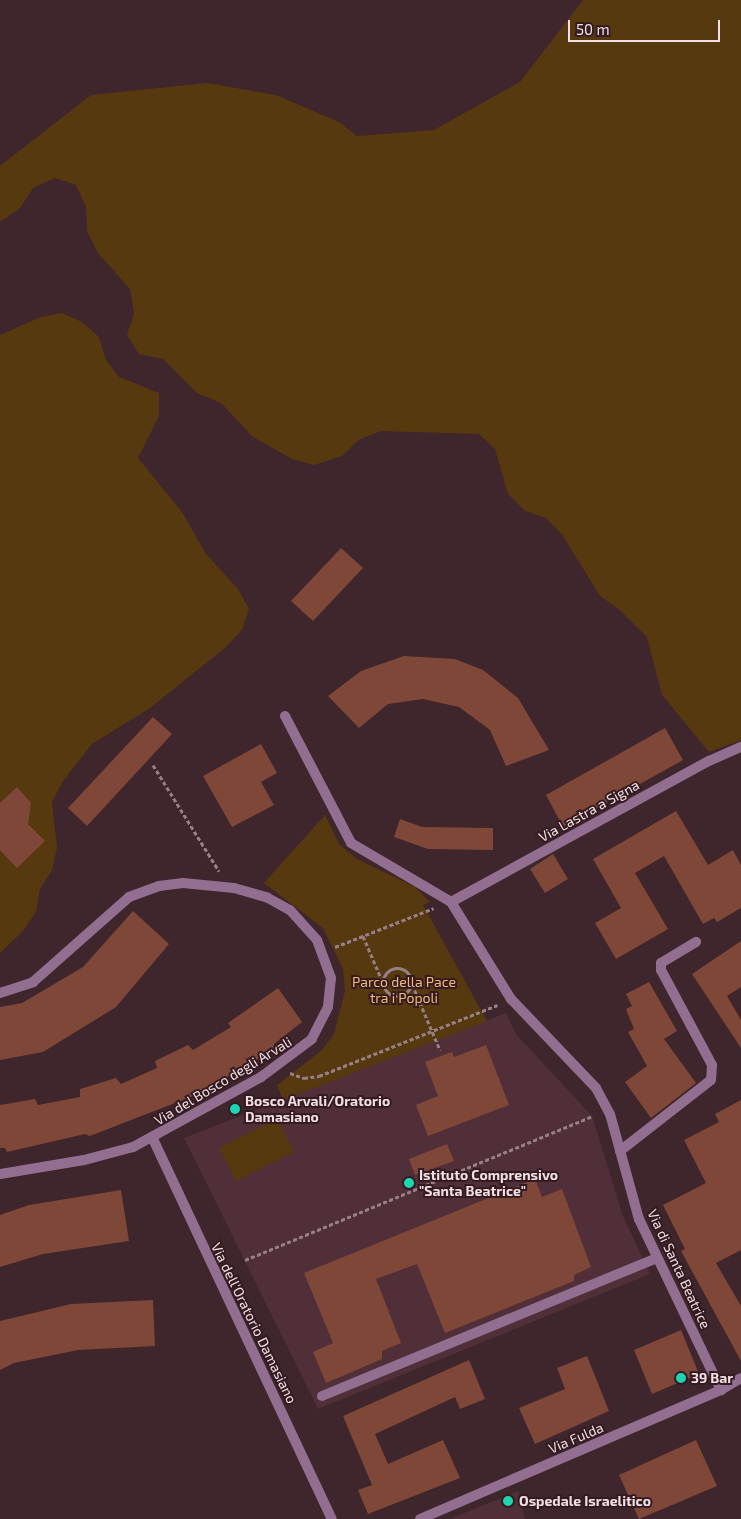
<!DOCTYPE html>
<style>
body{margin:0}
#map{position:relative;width:741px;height:1519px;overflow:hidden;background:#3f252c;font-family:"Exo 2",sans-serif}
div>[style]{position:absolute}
.built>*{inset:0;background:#502f38}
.green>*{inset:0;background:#57390f}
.building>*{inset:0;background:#7f4737}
.path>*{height:3px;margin-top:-1.5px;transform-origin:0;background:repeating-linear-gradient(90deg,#968085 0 4px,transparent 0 6.5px)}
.path>.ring{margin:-1.5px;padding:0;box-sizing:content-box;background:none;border:3px solid #968085;border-radius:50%}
.service>*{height:10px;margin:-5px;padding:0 5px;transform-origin:5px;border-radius:5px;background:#926f90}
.minor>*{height:10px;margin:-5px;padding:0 5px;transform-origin:5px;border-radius:5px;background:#926f90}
.dots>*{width:14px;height:14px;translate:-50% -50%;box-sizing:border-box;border:2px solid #341b22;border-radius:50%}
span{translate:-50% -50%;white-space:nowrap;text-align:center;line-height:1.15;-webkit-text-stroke:4px #341b22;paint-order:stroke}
.street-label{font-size:14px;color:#f1dfe3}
.park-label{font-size:14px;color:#f3ba73}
.poi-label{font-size:14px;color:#f1dfe3;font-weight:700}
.left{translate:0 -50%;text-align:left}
.scale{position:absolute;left:568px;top:20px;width:152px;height:22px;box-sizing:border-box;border:2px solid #f1dfe3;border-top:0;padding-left:6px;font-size:15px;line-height:18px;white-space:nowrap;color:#f1dfe3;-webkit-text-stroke:4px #341b22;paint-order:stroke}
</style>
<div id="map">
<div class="built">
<div style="clip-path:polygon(506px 1013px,516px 1034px,592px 1116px,623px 1216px,650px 1274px,318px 1409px,184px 1138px)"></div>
<div style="clip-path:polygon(518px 1491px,525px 1519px,450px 1519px)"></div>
</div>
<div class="green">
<div style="clip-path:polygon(583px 0,741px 0,741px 740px,709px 752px,662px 695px,647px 637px,620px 610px,600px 596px,563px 536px,546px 518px,525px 511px,508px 494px,495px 449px,479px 434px,381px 431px,358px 440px,342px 456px,314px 465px,292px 459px,252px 436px,221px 403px,197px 393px,163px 359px,139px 354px,127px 335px,134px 313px,130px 289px,98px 253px,87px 231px,86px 207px,76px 185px,55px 178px,33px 188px,20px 208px,0 222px,0 166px,91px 95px,207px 83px,276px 95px,339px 122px,357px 136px,434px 130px,520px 82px)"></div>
<div style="clip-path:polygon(62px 313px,82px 322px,99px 337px,106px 360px,119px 377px,159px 393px,159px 416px,138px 458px,182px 512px,206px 554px,238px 589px,249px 609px,242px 630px,226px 647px,150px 708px,92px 744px,63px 781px,52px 802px,57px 848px,52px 870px,40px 889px,36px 912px,22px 932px,0 953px,0 335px,41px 317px)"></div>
<div style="clip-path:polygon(325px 815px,339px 844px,357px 859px,415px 887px,430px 902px,423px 905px,487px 1021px,283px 1100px,277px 1085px,322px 1050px,334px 1034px,345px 991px,343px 969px,323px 928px,264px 883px)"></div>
<div style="clip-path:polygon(277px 1119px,294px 1152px,236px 1181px,219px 1148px)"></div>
</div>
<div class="building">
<div style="clip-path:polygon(341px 548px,363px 568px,313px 621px,291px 601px)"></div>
<div style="clip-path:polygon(404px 656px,455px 659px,483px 670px,518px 698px,549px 750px,506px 766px,490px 730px,459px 707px,423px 699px,388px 704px,359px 728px,328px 696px,361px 671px)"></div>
<div style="clip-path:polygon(153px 717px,172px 734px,87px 826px,68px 808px)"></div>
<div style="clip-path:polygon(665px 728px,683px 760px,563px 827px,546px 795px)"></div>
<div style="clip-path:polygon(261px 744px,277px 773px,261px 782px,274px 805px,232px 827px,203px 776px)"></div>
<div style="clip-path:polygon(17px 787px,31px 803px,28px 824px,45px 841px,17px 868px,0 850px,0 803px)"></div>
<div style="clip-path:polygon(676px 811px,708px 865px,733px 850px,741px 865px,741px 908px,717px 922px,714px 918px,703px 924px,664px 856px,635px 873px,668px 929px,616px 959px,595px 923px,621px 908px,593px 859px)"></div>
<div style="clip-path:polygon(400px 819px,422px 827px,493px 828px,493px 850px,428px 849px,394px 837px)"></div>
<div style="clip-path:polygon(553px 854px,568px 879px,545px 893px,530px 869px)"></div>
<div style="clip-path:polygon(133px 911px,169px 944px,116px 1007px,43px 1052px,0 1060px,0 1007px,22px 1003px,83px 967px)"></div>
<div style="clip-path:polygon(741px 941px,741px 987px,727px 996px,741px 1020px,741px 1048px,692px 974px)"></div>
<div style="clip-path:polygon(649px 982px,677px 1031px,664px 1039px,696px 1083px,651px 1118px,625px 1082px,647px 1066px,628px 1032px,634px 1029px,626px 1009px,632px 1006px,626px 994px)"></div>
<div style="clip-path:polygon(278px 988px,302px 1022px,274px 1044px,274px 1048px,240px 1072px,216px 1081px,216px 1087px,90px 1136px,85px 1134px,7px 1152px,5px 1148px,0 1148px,0 1105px,35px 1099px,38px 1105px,80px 1097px,80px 1089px,116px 1078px,121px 1084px,157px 1068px,155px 1061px,188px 1045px,193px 1050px,231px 1027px,228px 1023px)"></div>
<div style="clip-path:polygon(486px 1045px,509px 1105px,428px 1136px,416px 1105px,438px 1096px,425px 1062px,452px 1052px,454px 1057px)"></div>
<div style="clip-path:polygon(741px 1100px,741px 1250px,716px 1263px,741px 1306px,741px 1361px,681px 1251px,685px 1249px,663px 1205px,706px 1183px,684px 1140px,719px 1122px,715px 1114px)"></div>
<div style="clip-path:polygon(447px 1144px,454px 1161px,415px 1175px,409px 1159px)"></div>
<div style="clip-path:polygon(535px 1179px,542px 1197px,562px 1189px,591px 1267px,574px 1275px,574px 1281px,445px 1333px,417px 1264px,376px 1279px,401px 1343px,382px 1351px,382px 1359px,326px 1383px,313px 1352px,333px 1343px,304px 1273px)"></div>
<div style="clip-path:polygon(121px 1190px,129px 1241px,43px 1254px,0 1267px,0 1215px,29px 1205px)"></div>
<div style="clip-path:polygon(153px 1300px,155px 1346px,78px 1350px,14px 1363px,0 1370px,0 1321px,71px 1304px)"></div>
<div style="clip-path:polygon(681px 1330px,699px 1374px,652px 1394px,634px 1350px)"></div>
<div style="clip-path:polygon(587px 1356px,609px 1411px,535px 1444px,519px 1408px,565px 1389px,557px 1368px)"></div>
<div style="clip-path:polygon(469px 1360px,485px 1399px,460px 1409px,455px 1397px,375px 1434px,388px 1464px,443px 1440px,460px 1478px,368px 1514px,358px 1490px,372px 1485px,343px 1416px)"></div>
<div style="clip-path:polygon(696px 1440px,717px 1486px,639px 1519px,619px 1475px)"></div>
</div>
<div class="path">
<div style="left:153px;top:765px;width:125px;rotate:58.1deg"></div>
<div style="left:363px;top:936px;width:51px;rotate:66.9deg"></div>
<div style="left:335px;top:947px;width:106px;rotate:-21.5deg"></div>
<div class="ring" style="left:383px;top:968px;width:25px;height:25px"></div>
<div style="left:412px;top:984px;width:72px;rotate:67deg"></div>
<div style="left:290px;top:1073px;width:15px;rotate:20deg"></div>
<div style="left:304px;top:1078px;width:15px;rotate:-8deg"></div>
<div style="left:319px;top:1076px;width:192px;rotate:-21.7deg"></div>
<div style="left:245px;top:1260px;width:376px;rotate:-22.5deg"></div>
</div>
<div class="service">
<div style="left:709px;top:761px;width:35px;rotate:-24deg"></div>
<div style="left:620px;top:1151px;width:115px;rotate:-38deg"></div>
<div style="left:711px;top:1080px;width:15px;rotate:-86deg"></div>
<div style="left:712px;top:1065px;width:108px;rotate:-118.2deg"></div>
<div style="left:661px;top:970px;width:7px;rotate:-90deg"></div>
<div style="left:661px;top:963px;width:41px;rotate:-31deg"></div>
<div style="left:322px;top:1396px;width:362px;rotate:-22.4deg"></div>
</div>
<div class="minor">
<div style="left:285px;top:716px;width:143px;rotate:62.5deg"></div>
<div style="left:351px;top:843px;width:116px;rotate:30.5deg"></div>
<div style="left:451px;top:902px;width:114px;rotate:58.3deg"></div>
<div style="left:511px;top:999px;width:123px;rotate:46.3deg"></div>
<div style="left:596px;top:1088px;width:30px;rotate:62deg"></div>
<div style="left:610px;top:1114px;width:109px;rotate:74.6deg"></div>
<div style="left:639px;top:1219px;width:190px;rotate:64.4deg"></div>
<div style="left:451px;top:902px;width:294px;rotate:-28.7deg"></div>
<div style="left:0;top:993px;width:35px;rotate:-18deg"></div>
<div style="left:33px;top:982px;width:128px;rotate:-41.5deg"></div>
<div style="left:129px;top:897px;width:32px;rotate:-20deg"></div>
<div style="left:159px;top:886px;width:24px;rotate:-7deg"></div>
<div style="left:183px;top:883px;width:51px;rotate:5.6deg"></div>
<div style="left:234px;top:888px;width:35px;rotate:16deg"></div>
<div style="left:268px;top:898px;width:25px;rotate:29deg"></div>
<div style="left:290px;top:910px;width:40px;rotate:48deg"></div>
<div style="left:317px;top:940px;width:40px;rotate:69.8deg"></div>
<div style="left:331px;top:978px;width:29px;rotate:96deg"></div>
<div style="left:328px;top:1007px;width:36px;rotate:117deg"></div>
<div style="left:312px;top:1039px;width:64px;rotate:143.3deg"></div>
<div style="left:261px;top:1077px;width:146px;rotate:151.3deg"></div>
<div style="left:133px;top:1147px;width:51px;rotate:165.1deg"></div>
<div style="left:84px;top:1160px;width:85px;rotate:170.5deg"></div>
<div style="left:153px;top:1139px;width:420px;rotate:64.8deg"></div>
<div style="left:420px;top:1519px;width:327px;rotate:-23.2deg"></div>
<div style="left:721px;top:1390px;width:23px;rotate:-31deg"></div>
</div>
<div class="dots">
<div style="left:235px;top:1109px;background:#1cd5b1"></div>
<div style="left:409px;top:1183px;background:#1cd5b1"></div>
<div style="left:681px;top:1378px;background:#1cd5b1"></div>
<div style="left:508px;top:1501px;background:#1cd5b1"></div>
</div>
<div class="street-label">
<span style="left:589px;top:811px;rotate:-29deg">Via Lastra a Signa</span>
<span style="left:223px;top:1081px;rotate:-31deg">Via del Bosco degli Arvali</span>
<span style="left:679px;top:1269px;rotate:65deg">Via di Santa Beatrice</span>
<span style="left:254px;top:1323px;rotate:64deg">Via dell'Oratorio Damasiano</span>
<span style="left:576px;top:1438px;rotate:-23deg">Via Fulda</span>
</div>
<div class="park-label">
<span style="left:404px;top:990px">Parco della Pace<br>tra i Popoli</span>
</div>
<div class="poi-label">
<span class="left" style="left:245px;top:1109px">Bosco Arvali/Oratorio<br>Damasiano</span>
<span class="left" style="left:419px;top:1183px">Istituto Comprensivo<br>"Santa Beatrice"</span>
<span class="left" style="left:691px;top:1378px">39 Bar</span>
<span class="left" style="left:519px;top:1501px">Ospedale Israelitico</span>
</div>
<div class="scale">50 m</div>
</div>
